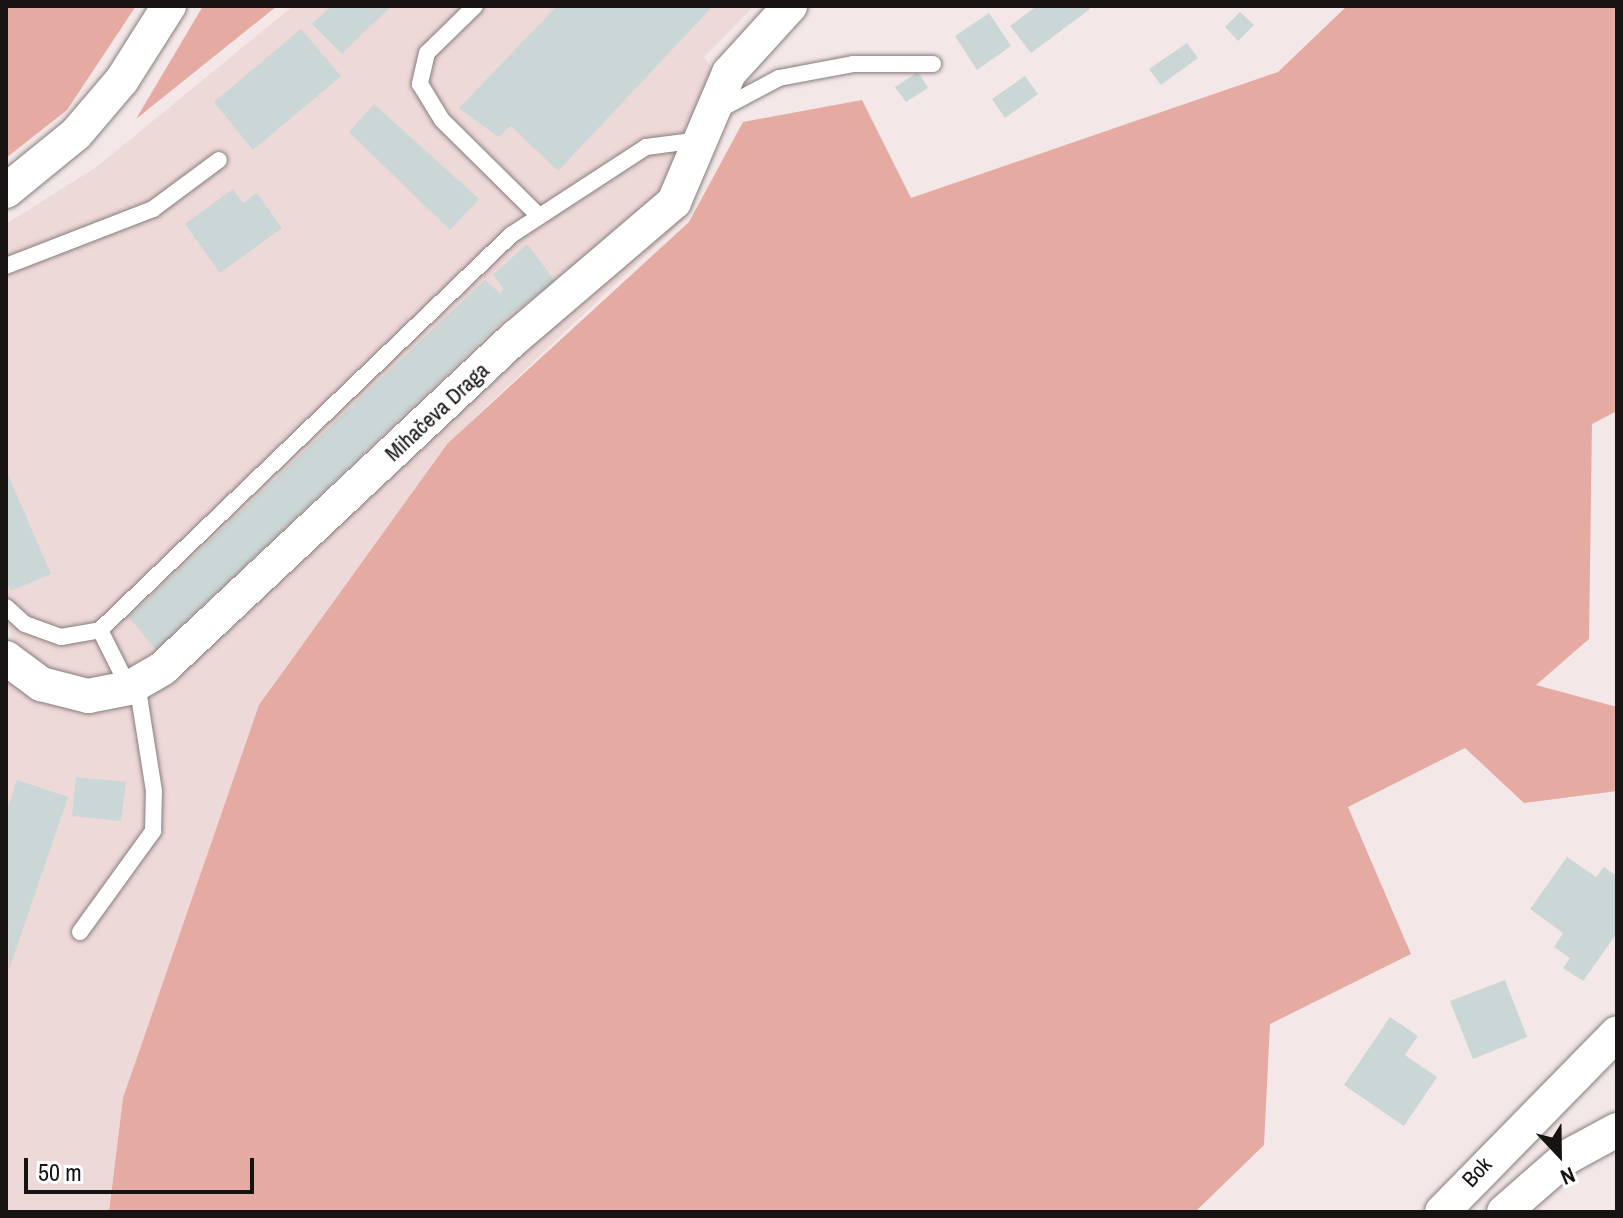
<!DOCTYPE html>
<meta charset="utf-8">
<style>
body{margin:0}
#map{position:relative;width:1623px;height:1218px;overflow:hidden;background:#f3e8e7;font-family:"Archivo Narrow",sans-serif}
div>[style]{position:absolute}
.built>*{inset:0;background:#edd9d7}
.forest>*{inset:0;background:#e5aaa2}
.building>*{inset:0;background:#cbd6d6}
.roads{filter:drop-shadow(0 0 2px #877d7c) drop-shadow(0 0 2px #877d7c)}
.lane>*{height:16px;margin:-8px;padding:0 8px;transform-origin:8px;border-radius:8px;background:#fff}
.street>*{height:34px;margin:-17px;padding:0 17px;transform-origin:17px;border-radius:17px;background:#fff}
span{translate:-50% -50%;white-space:nowrap;text-align:center;line-height:1.15;-webkit-text-stroke:6px #fff;paint-order:stroke}
.street-label{font-size:22px;color:#161312}
.frame{position:absolute;inset:0;border:8px solid #161312;pointer-events:none}
.north{position:absolute;left:1519px;top:1114px;width:80px;height:80px;-webkit-text-stroke:6px #fff;paint-order:stroke;rotate:158deg;font-size:22px;font-weight:700;line-height:32px;text-align:center;color:#161312}
.north::after{content:'';display:block;margin:auto;width:28px;height:36px;background:#161312;clip-path:polygon(50% 0,100% 100%,50% 72%,0 100%)}
.scale{position:absolute;left:24px;top:1158px;width:230px;height:36px;box-sizing:border-box;border:4px solid #161312;border-top:0;padding-left:10px;font-size:24px;line-height:28px;white-space:nowrap;color:#161312;-webkit-text-stroke:6px #fff;paint-order:stroke}
</style>
<div id="map">
<div class="built">
<div style="clip-path:polygon(293px 6px,754px 6px,704px 57px,732px 96px,685px 218px,448px 443px,123px 1098px,109px 1212px,6px 1212px,6px 685px,20px 653px,6px 624px,6px 224px,98px 166px)"></div>
</div>
<div class="forest">
<div style="clip-path:polygon(6px 6px,136px 6px,67px 110px,6px 158px)"></div>
<div style="clip-path:polygon(203px 6px,277px 6px,136px 119px)"></div>
<div style="clip-path:polygon(1347px 6px,1617px 6px,1617px 411px,1592px 424px,1589px 639px,1536px 685px,1617px 707px,1617px 791px,1524px 803px,1465px 748px,1348px 807px,1411px 954px,1270px 1024px,1264px 1145px,1195px 1212px,109px 1212px,123px 1098px,259px 705px,448px 443px,689px 222px,743px 122px,862px 100px,911px 198px,1278px 72px)"></div>
</div>
<div class="building">
<div style="clip-path:polygon(331px 6px,391px 6px,342px 54px,312px 24px)"></div>
<div style="clip-path:polygon(557px 6px,713px 6px,558px 171px,511px 126px,498px 137px,459px 108px)"></div>
<div style="clip-path:polygon(1037px 6px,1088px 6px,1090px 9px,1031px 53px,1010px 26px)"></div>
<div style="clip-path:polygon(1240px 12px,1254px 25px,1238px 41px,1225px 27px)"></div>
<div style="clip-path:polygon(989px 13px,1011px 46px,977px 70px,955px 36px)"></div>
<div style="clip-path:polygon(301px 29px,341px 76px,253px 150px,214px 102px)"></div>
<div style="clip-path:polygon(1187px 43px,1198px 58px,1161px 85px,1149px 69px)"></div>
<div style="clip-path:polygon(918px 72px,928px 88px,906px 102px,895px 87px)"></div>
<div style="clip-path:polygon(1025px 76px,1038px 94px,1005px 118px,992px 99px)"></div>
<div style="clip-path:polygon(374px 104px,479px 199px,450px 230px,349px 132px)"></div>
<div style="clip-path:polygon(233px 189px,243px 203px,257px 193px,282px 228px,220px 273px,185px 224px)"></div>
<div style="clip-path:polygon(527px 244px,556px 282px,510px 314px,156px 650px,129px 617px,485px 280px,500px 293px,503px 288px,493px 275px)"></div>
<div style="clip-path:polygon(6px 470px,51px 574px,11px 591px,6px 580px)"></div>
<div style="clip-path:polygon(76px 777px,126px 782px,121px 821px,72px 816px)"></div>
<div style="clip-path:polygon(17px 780px,68px 797px,9px 970px,6px 813px)"></div>
<div style="clip-path:polygon(1567px 857px,1596px 877px,1604px 867px,1617px 876px,1617px 933px,1583px 981px,1563px 968px,1570px 958px,1554px 947px,1563px 933px,1530px 909px)"></div>
<div style="clip-path:polygon(1505px 980px,1527px 1037px,1473px 1059px,1450px 1001px)"></div>
<div style="clip-path:polygon(1390px 1017px,1418px 1036px,1405px 1055px,1437px 1077px,1404px 1126px,1344px 1085px)"></div>
</div>
<div class="roads">
<div class="lane">
<div style="left:475px;top:6px;width:67px;rotate:135.6deg"></div>
<div style="left:427px;top:53px;width:32px;rotate:103deg"></div>
<div style="left:420px;top:84px;width:42px;rotate:58.6deg"></div>
<div style="left:442px;top:120px;width:136px;rotate:44.7deg"></div>
<div style="left:717px;top:111px;width:70px;rotate:-28deg"></div>
<div style="left:779px;top:78px;width:75px;rotate:-10.7deg"></div>
<div style="left:853px;top:64px;width:80px"></div>
<div style="left:6px;top:266px;width:158px;rotate:-21.2deg"></div>
<div style="left:153px;top:209px;width:82px;rotate:-36.6deg"></div>
<div style="left:6px;top:607px;width:25px;rotate:42deg"></div>
<div style="left:25px;top:624px;width:38px;rotate:20deg"></div>
<div style="left:61px;top:637px;width:40px;rotate:-10deg"></div>
<div style="left:100px;top:630px;width:65px;rotate:63.4deg"></div>
<div style="left:100px;top:630px;width:570px;rotate:-43.86deg"></div>
<div style="left:511px;top:235px;width:161px;rotate:-33.1deg"></div>
<div style="left:646px;top:147px;width:53px;rotate:-7.5deg"></div>
<div style="left:80px;top:932px;width:125px;rotate:-54.1deg"></div>
<div style="left:153px;top:831px;width:40px;rotate:-88.6deg"></div>
<div style="left:154px;top:791px;width:108px;rotate:-99deg"></div>
</div>
<div class="street">
<div style="left:6px;top:191px;width:90px;rotate:-39.2deg"></div>
<div style="left:76px;top:134px;width:71px;rotate:-49.6deg"></div>
<div style="left:122px;top:80px;width:88px;rotate:-57.6deg"></div>
<div style="left:6px;top:658px;width:44px;rotate:36.6deg"></div>
<div style="left:41px;top:684px;width:49px;rotate:14.3deg"></div>
<div style="left:88px;top:696px;width:42px;rotate:-11deg"></div>
<div style="left:129px;top:688px;width:39px;rotate:-30deg"></div>
<div style="left:163px;top:668px;width:484px;rotate:-43.2deg"></div>
<div style="left:516px;top:337px;width:208px;rotate:-40.5deg"></div>
<div style="left:674px;top:202px;width:140px;rotate:-66.9deg"></div>
<div style="left:729px;top:73px;width:91px;rotate:-47.7deg"></div>
<div style="left:1442px;top:1212px;width:250px;rotate:-45.6deg"></div>
<div style="left:1504px;top:1212px;width:84px;rotate:-41.1deg"></div>
<div style="left:1567px;top:1157px;width:57px;rotate:-28.4deg"></div>
</div>
</div>
<div class="street-label">
<span style="left:437px;top:412px;rotate:-43deg">Mihačeva Draga</span>
<span style="left:1477px;top:1172px;rotate:-47deg">Bok</span>
</div>
<div class="frame"></div>
<div class="north">N</div>
<div class="scale">50 m</div>
</div>
